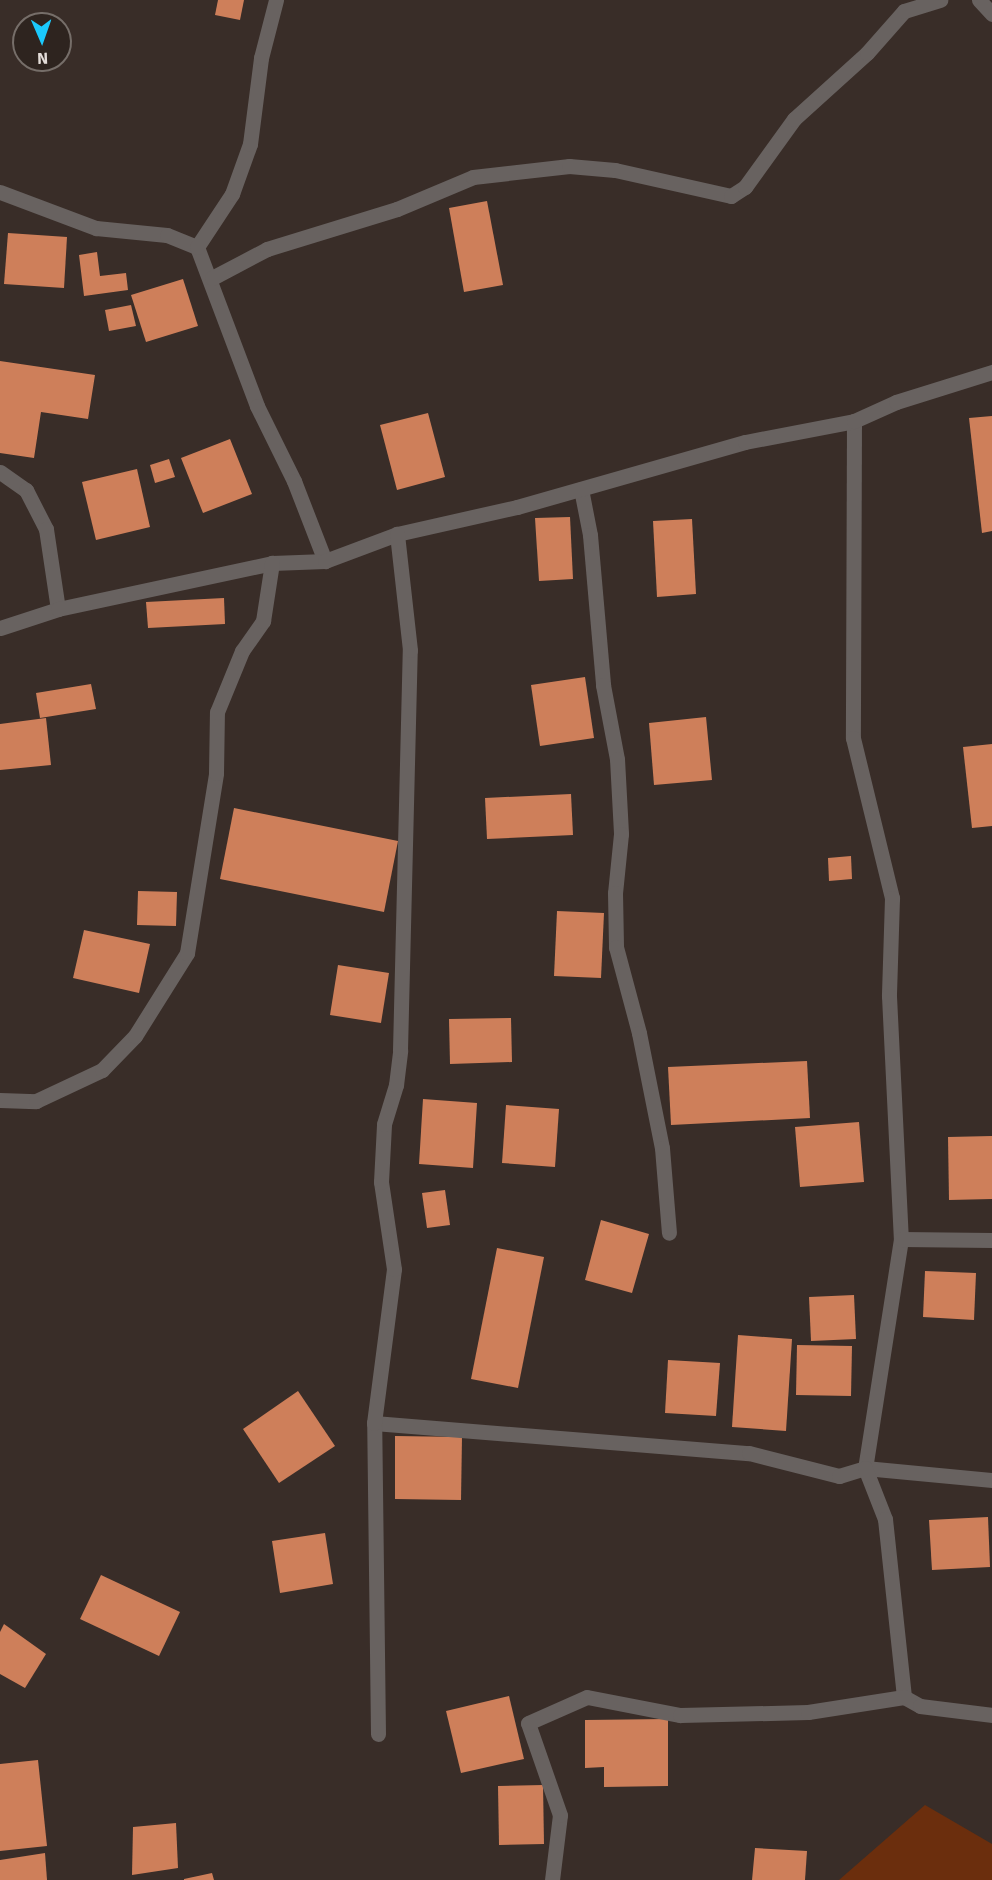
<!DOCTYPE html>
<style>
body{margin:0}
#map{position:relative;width:992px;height:1880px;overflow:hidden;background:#392d28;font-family:Signika,sans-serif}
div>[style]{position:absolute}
.green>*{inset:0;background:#6b2e0d}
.building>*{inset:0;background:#ce7f5a}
.minor>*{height:15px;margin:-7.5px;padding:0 7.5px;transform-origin:7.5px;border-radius:7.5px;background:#686260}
span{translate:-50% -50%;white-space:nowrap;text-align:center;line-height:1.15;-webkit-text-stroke:6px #2e241f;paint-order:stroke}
.north{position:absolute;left:12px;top:12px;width:60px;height:60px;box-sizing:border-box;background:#2e241f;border:2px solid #766e69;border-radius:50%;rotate:178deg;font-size:16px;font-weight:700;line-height:24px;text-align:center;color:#e3dcd8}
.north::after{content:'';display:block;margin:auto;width:21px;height:27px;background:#1bc9fc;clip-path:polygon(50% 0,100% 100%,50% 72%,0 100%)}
</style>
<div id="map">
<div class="green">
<div style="clip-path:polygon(925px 1805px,992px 1844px,992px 1880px,839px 1880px)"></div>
</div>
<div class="building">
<div style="clip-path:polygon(218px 0,244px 0,240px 20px,215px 15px)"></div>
<div style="clip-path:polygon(487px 201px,503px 285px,464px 292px,449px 208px)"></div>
<div style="clip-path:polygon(8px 233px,67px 237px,64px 288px,4px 284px)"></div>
<div style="clip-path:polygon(97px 252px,100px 276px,126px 273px,128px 290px,84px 296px,79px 255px)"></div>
<div style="clip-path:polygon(183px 279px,198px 326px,146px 342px,131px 295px)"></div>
<div style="clip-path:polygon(131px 305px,136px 326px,109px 331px,105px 310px)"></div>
<div style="clip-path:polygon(0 361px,95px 375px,88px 419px,41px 412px,34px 458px,0 453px)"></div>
<div style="clip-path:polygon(428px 413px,445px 477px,397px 490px,380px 425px)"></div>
<div style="clip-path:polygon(992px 416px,992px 531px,982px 533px,969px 418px)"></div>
<div style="clip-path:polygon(230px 439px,252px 494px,203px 513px,181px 458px)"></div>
<div style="clip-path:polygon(169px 459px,175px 477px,155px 483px,150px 465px)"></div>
<div style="clip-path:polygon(137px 469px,150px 527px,96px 540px,82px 482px)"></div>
<div style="clip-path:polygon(570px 517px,573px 579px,539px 581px,535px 518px)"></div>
<div style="clip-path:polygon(692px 519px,696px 594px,657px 597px,653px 521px)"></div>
<div style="clip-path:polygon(224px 598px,225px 624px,148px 628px,146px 602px)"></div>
<div style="clip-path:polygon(585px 677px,594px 738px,540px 746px,531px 685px)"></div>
<div style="clip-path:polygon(91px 684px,96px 709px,40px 718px,36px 693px)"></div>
<div style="clip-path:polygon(706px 717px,712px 780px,654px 785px,649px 723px)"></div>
<div style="clip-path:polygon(46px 718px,51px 765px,0 770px,0 724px)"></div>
<div style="clip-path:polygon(992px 744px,992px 826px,972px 828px,963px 747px)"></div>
<div style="clip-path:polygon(571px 794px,573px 835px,487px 839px,485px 798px)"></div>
<div style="clip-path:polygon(234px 808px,398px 841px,384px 912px,220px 879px)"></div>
<div style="clip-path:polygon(851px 856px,852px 879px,829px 881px,828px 858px)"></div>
<div style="clip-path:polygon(138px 891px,177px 892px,176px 926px,137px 925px)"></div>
<div style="clip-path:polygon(557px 911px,604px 913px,601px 978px,554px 976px)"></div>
<div style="clip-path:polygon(84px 930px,150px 944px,139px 993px,73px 978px)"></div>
<div style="clip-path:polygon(338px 965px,389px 973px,381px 1023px,330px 1015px)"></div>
<div style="clip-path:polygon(511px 1018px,512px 1062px,450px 1064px,449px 1019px)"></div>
<div style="clip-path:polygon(807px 1061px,810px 1118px,671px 1125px,668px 1067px)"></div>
<div style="clip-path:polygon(423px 1099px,477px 1103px,473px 1168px,419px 1164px)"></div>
<div style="clip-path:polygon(506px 1105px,559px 1109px,555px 1167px,502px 1163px)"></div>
<div style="clip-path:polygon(859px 1122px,864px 1182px,800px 1187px,795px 1127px)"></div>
<div style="clip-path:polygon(992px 1136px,992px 1199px,949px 1200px,948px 1137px)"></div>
<div style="clip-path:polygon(445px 1190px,450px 1225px,427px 1228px,422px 1193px)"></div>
<div style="clip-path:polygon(601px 1220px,649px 1234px,632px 1293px,585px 1280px)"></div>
<div style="clip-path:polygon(497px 1248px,544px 1257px,518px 1388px,471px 1379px)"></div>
<div style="clip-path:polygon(925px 1271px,976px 1273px,974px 1320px,923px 1317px)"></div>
<div style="clip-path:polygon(854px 1295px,856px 1339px,811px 1341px,809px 1297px)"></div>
<div style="clip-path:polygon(738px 1335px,792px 1339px,786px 1431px,732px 1427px)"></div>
<div style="clip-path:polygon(797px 1345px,852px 1346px,851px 1396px,796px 1395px)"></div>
<div style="clip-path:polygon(668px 1360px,720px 1363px,716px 1416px,665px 1413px)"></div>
<div style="clip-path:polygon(298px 1391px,335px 1446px,279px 1483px,243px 1429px)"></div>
<div style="clip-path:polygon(395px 1436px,462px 1437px,461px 1500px,395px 1499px)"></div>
<div style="clip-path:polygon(988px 1517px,990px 1567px,932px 1570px,929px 1520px)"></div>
<div style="clip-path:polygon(325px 1533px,333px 1584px,280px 1593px,272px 1541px)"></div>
<div style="clip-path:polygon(101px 1575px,180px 1612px,159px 1656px,80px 1619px)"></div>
<div style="clip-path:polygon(4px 1624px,46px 1654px,25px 1688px,0 1674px,0 1632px)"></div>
<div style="clip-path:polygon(509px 1696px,524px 1759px,461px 1773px,446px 1711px)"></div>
<div style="clip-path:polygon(668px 1719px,668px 1786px,604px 1787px,604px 1767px,585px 1768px,585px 1720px)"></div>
<div style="clip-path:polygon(38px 1760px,47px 1846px,0 1851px,0 1764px)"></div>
<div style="clip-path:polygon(543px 1785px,544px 1844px,499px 1845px,498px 1786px)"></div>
<div style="clip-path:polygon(176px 1823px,178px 1868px,132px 1875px,133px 1827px)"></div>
<div style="clip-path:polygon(755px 1848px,807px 1851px,805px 1880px,752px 1880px)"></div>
<div style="clip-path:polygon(45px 1853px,47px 1880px,0 1880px,0 1860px)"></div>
<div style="clip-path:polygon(212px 1873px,214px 1880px,184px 1880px,184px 1879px)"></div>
</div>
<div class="minor">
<div style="left:979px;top:0;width:19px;rotate:47deg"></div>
<div style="left:0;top:192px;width:103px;rotate:20.6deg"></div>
<div style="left:96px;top:228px;width:71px;rotate:5.6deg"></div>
<div style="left:167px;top:235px;width:32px;rotate:22deg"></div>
<div style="left:197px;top:247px;width:170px;rotate:69.3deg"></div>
<div style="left:257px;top:406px;width:84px;rotate:63.7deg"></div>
<div style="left:294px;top:481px;width:86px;rotate:68.8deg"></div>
<div style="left:197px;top:247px;width:64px;rotate:-56.6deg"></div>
<div style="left:232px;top:194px;width:53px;rotate:-70.2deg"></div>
<div style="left:250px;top:144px;width:87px;rotate:-82.7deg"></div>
<div style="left:261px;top:58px;width:60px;rotate:-75.5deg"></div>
<div style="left:212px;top:278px;width:62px;rotate:-27.8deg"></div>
<div style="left:267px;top:249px;width:136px;rotate:-17.1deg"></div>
<div style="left:397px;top:209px;width:82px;rotate:-22.8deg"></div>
<div style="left:473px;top:177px;width:97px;rotate:-6.5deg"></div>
<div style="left:569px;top:166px;width:46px;rotate:5deg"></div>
<div style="left:615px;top:170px;width:119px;rotate:12.6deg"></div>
<div style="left:731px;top:196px;width:17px;rotate:-33deg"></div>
<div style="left:745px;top:187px;width:84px;rotate:-54.2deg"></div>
<div style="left:794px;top:119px;width:98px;rotate:-42.1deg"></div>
<div style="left:867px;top:53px;width:56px;rotate:-48.6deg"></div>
<div style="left:904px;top:11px;width:38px;rotate:-17deg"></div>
<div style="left:854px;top:421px;width:317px;rotate:90.2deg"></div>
<div style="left:853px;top:738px;width:165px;rotate:76.3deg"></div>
<div style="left:892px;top:898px;width:98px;rotate:91.8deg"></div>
<div style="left:889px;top:996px;width:243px;rotate:87.2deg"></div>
<div style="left:901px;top:1239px;width:232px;rotate:98.9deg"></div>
<div style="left:865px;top:1468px;width:128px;rotate:5.4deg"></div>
<div style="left:0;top:472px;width:32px;rotate:35deg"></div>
<div style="left:26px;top:490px;width:44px;rotate:62.9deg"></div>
<div style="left:46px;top:529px;width:81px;rotate:81.5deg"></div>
<div style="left:581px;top:489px;width:47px;rotate:78.9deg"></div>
<div style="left:590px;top:535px;width:151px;rotate:85deg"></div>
<div style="left:603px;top:685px;width:75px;rotate:79.3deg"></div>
<div style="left:617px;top:759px;width:75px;rotate:86.9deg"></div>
<div style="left:621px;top:834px;width:59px;rotate:95.8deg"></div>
<div style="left:615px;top:893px;width:54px;rotate:88.9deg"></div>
<div style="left:616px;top:947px;width:89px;rotate:75deg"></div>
<div style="left:639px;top:1033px;width:117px;rotate:78.7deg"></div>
<div style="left:662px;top:1148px;width:85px;rotate:85.3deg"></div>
<div style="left:0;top:628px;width:61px;rotate:-18.1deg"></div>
<div style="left:58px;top:609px;width:219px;rotate:-12.1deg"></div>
<div style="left:272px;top:563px;width:53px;rotate:-2.2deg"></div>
<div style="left:325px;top:561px;width:77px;rotate:-20.6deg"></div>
<div style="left:397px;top:534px;width:123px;rotate:-12.7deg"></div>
<div style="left:517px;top:507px;width:237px;rotate:-15.9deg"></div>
<div style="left:745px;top:442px;width:111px;rotate:-10.9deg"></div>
<div style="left:854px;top:421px;width:46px;rotate:-24.3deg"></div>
<div style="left:896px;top:402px;width:101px;rotate:-17.4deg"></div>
<div style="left:0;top:1100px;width:36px;rotate:2deg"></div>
<div style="left:36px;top:1101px;width:73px;rotate:-25.2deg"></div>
<div style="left:102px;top:1070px;width:47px;rotate:-45.9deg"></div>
<div style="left:135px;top:1036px;width:98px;rotate:-57.9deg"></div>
<div style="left:187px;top:953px;width:182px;rotate:-80.8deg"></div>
<div style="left:216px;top:773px;width:61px;rotate:-89.1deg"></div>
<div style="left:217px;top:712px;width:66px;rotate:-67.7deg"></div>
<div style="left:242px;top:651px;width:37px;rotate:-55deg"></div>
<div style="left:263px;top:621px;width:59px;rotate:-81.2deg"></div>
<div style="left:901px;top:1239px;width:91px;rotate:0.6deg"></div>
<div style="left:374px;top:1423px;width:376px;rotate:4.6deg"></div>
<div style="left:749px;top:1453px;width:93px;rotate:14.3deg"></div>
<div style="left:839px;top:1476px;width:27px;rotate:-17deg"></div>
<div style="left:865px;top:1468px;width:55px;rotate:68.6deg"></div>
<div style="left:885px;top:1519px;width:179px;rotate:83.9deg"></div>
<div style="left:904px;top:1697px;width:18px;rotate:29deg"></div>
<div style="left:920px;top:1706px;width:73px;rotate:7.1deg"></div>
<div style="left:378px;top:1734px;width:311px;rotate:-90.7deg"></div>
<div style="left:374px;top:1423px;width:155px;rotate:-82.6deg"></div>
<div style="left:394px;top:1269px;width:88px;rotate:-98.5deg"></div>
<div style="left:381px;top:1182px;width:58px;rotate:-87deg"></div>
<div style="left:384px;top:1124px;width:41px;rotate:-72.9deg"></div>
<div style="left:396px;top:1085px;width:35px;rotate:-83deg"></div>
<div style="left:400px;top:1050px;width:400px;rotate:-88.6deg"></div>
<div style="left:410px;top:650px;width:117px;rotate:-96.4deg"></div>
<div style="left:552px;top:1880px;width:65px;rotate:-83deg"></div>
<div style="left:560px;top:1815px;width:97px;rotate:-109.2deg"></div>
<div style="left:528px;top:1723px;width:64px;rotate:-23.8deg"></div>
<div style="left:587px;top:1697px;width:95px;rotate:11deg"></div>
<div style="left:680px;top:1715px;width:128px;rotate:-1.3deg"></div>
<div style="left:808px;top:1712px;width:97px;rotate:-8.9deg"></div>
</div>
<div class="north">N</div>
</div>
